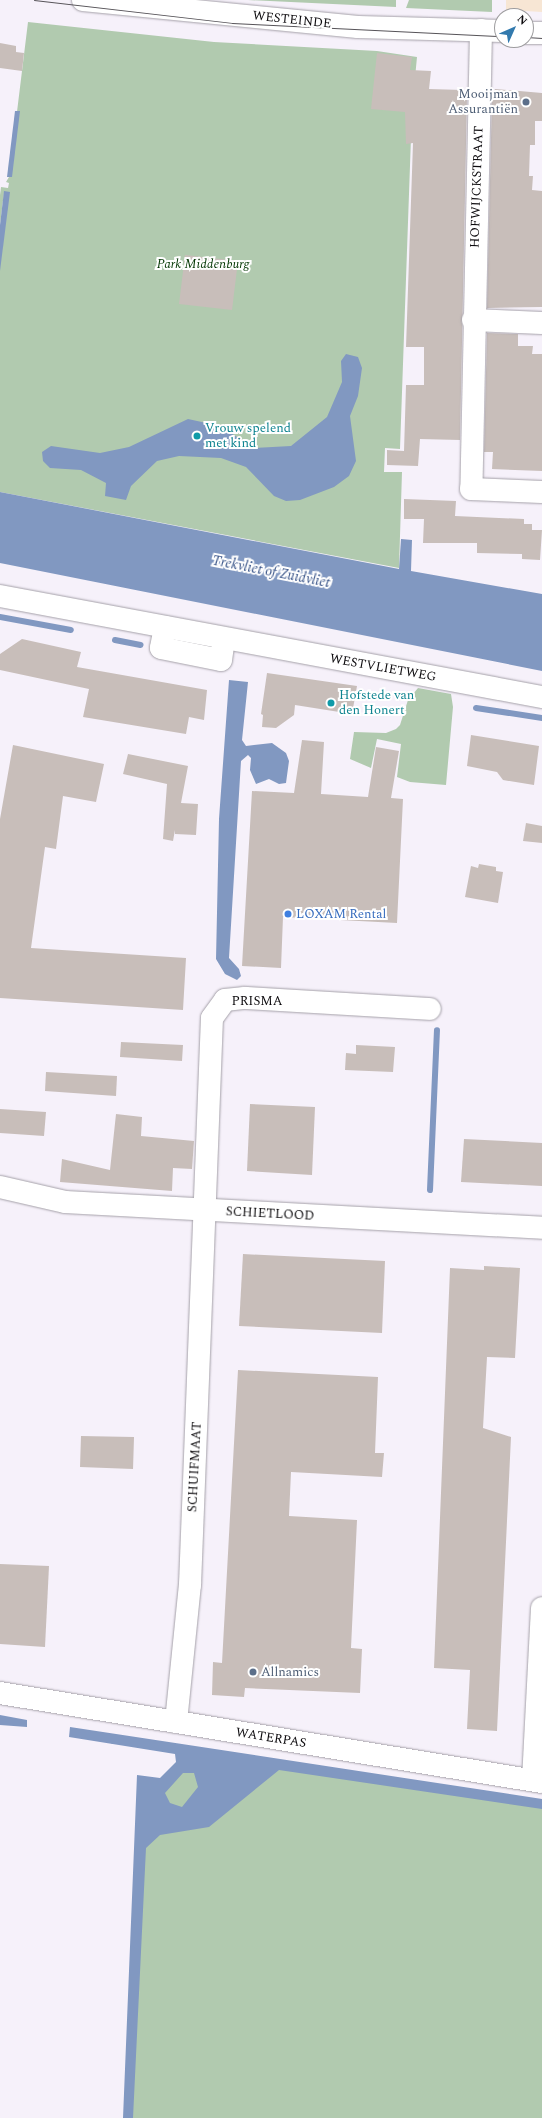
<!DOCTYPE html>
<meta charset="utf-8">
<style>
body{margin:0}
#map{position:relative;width:542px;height:2118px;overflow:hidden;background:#f6f1fa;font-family:Spectral,serif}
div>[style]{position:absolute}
.commercial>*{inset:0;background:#f7e6d4}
.green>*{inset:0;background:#b1caaf}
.water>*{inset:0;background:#8198c1}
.stream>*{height:6px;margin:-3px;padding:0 3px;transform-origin:3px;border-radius:3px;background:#8198c1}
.building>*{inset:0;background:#c8beba}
.roads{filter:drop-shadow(0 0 1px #a5a1a9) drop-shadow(0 0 1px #a5a1a9)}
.street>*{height:22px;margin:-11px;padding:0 11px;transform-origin:11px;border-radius:11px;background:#fff}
.secondary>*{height:22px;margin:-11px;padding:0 11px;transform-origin:11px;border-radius:11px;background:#fff}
.tram>*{height:1px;margin:-0.5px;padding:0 0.5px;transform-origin:0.5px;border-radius:0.5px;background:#565358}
.dots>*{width:11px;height:11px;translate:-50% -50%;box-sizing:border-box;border:2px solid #fff;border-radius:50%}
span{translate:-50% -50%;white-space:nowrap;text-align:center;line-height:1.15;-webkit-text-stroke:4px #fff;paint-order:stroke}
.street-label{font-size:13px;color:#0d0b0e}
.service-label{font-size:13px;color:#4e5e75}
.right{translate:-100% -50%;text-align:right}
.left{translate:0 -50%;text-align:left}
.park-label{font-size:13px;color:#003500;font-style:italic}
.culture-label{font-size:13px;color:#0d838f}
.shop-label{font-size:13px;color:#366cbe}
.water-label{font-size:14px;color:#345086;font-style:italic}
.north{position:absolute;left:494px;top:8px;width:40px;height:40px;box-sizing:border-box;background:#fff;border:1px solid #9e9d9f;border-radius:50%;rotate:45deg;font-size:11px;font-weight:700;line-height:16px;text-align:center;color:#0d0b0e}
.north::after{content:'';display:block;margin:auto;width:14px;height:18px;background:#327aae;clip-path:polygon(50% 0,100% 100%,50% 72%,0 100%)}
</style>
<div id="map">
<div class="commercial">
<div style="clip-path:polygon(506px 0,542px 0,542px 12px,506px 10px)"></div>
</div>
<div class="green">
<div style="clip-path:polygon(248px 0,396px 0,396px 7px)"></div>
<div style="clip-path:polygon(409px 0,492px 0,492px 12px,406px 8px)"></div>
<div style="clip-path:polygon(28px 22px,214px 42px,377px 51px,417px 57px,412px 109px,400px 449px,385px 448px,384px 472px,402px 472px,399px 568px,0 492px,0 253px,4px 192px,0 225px,0 195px,1px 187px,8px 188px,9px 183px,6px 182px,9px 177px)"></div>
<div style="clip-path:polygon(418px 688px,451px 694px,453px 707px,446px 785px,410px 782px,397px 777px,401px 744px,377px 739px,371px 768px,350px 759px,354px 732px,386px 733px,396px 729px,400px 725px,408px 700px)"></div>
<div style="clip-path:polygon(212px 1754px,542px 1803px,542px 2118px,129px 2118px,142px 1789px)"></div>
</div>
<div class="water">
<div style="clip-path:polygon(15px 111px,20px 111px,12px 177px,7px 177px)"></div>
<div style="clip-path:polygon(4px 191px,10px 192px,0 271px,0 225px)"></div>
<div style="clip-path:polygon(346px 354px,358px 357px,362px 368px,358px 396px,350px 416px,356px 461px,349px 476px,334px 487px,300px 500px,286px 501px,274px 496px,246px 467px,221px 458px,179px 456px,157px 461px,131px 486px,126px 500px,105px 496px,106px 483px,81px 470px,50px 468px,43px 461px,42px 452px,51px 446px,100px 453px,129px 447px,188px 419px,220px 426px,254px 448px,291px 446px,327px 417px,342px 382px,341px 361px)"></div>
<div style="clip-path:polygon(0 492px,399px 569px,401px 539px,412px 540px,411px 571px,542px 594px,542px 671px,0 563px)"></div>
<div style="clip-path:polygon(229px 680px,248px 682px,242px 740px,246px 746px,272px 743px,286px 753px,289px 761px,286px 783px,279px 784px,269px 779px,256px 784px,250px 770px,251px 758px,248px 755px,241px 761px,229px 958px,239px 969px,241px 976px,237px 980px,225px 974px,216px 959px,219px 819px)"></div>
<div style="clip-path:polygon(0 1715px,27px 1720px,27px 1727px,0 1725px)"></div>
<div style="clip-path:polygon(evenodd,70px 1727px,542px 1799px,542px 1809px,279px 1770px,209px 1827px,160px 1835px,146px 1848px,133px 2118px,123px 2118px,137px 1775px,160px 1778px,176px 1762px,175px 1754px,69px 1737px,70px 1727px,183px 1773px,194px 1773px,198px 1787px,182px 1807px,170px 1803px,165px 1793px,183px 1773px)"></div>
</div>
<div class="stream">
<div style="left:0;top:617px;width:72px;rotate:10.4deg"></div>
<div style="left:115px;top:640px;width:26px;rotate:11deg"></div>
<div style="left:476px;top:708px;width:67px;rotate:8.6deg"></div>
<div style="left:430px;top:1190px;width:160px;rotate:-87.5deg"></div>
</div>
<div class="building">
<div style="clip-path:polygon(0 43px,16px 46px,16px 52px,24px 53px,22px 71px,0 68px)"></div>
<div style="clip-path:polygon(377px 53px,412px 57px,410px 70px,431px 71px,429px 89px,463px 90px,463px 95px,467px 95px,460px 440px,420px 439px,418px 466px,387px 465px,387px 450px,404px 451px,406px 385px,424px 385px,424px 347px,406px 347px,413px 143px,406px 144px,405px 112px,371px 109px)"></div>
<div style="clip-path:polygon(495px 89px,542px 93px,542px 121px,535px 121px,535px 145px,530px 145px,529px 176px,533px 176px,532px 190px,542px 191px,542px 307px,487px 308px,492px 96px)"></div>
<div style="clip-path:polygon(185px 255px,238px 261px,232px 310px,179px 304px)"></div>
<div style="clip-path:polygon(487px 333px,518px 334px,518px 346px,533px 346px,532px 354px,542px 354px,542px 471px,492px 469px,493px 452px,484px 452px)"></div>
<div style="clip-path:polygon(404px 499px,456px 501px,455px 516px,524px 519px,524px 524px,532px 524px,532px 530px,542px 530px,540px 560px,522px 559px,522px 554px,477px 553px,477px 543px,423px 543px,424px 519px,404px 519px)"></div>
<div style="clip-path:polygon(22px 639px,81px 652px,77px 667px,207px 690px,204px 720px,189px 717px,186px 734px,83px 717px,89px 689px,0 670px,0 654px)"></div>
<div style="clip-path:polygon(267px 673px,357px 686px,352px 714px,295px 705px,294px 715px,276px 728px,262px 727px,263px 715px,261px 714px)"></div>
<div style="clip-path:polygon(471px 735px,539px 746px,534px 785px,503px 780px,497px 772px,467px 766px)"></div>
<div style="clip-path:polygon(302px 740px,324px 742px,321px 794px,368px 797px,376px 747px,399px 751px,391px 798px,403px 799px,397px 923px,283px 917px,281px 968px,242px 966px,252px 791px,294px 793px)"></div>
<div style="clip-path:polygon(13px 745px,104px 764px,96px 802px,63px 796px,56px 849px,45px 847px,31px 948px,186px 958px,183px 1010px,0 998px,0 819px)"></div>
<div style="clip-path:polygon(128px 754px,188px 766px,181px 803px,198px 804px,196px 835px,175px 834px,175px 830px,173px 841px,163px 839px,167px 784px,123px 774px)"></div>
<div style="clip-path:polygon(526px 823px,542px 826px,542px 843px,523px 841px)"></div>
<div style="clip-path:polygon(479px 864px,496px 867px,496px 871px,503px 872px,498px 903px,465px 897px,471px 866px,478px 868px)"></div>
<div style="clip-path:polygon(121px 1042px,183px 1045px,182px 1061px,120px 1057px)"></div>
<div style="clip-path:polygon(356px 1045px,395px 1047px,393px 1072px,345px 1070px,346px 1053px,356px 1054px)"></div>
<div style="clip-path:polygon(46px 1072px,117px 1076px,116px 1096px,45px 1091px)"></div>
<div style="clip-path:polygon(250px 1104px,315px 1107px,312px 1175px,247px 1171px)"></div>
<div style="clip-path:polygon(0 1109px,46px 1112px,44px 1136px,0 1133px)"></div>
<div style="clip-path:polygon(116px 1114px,142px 1117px,141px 1136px,194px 1141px,192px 1169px,173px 1168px,172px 1191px,60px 1182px,62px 1159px,110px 1170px)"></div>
<div style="clip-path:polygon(464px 1139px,542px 1143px,542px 1186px,461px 1182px)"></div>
<div style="clip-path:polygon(243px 1254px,385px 1261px,382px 1333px,239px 1326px)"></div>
<div style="clip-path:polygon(484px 1266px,520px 1268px,515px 1358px,487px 1357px,483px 1428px,511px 1437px,497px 1731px,467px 1729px,470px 1670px,434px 1668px,450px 1268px,484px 1270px)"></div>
<div style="clip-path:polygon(238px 1370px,378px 1377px,375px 1453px,384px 1453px,382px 1477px,291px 1472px,289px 1516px,357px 1520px,351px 1648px,362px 1649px,360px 1693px,245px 1688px,244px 1697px,212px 1695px,213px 1662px,222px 1663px)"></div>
<div style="clip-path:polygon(81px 1436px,134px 1437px,133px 1469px,80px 1467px)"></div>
<div style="clip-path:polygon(0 1564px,49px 1566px,45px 1647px,0 1644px)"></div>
</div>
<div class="roads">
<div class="street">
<div style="left:83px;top:0;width:276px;rotate:5.6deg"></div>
<div style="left:358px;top:27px;width:144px;rotate:1.6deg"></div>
<div style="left:481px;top:30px;width:459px;rotate:91.2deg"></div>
<div style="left:471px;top:489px;width:71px;rotate:2.4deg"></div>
<div style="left:526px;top:33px;width:16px"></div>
<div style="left:473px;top:320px;width:69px;rotate:2.5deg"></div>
<div style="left:165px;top:627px;width:21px;rotate:101deg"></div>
<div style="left:161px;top:648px;width:61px;rotate:11.3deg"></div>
<div style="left:221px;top:660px;width:21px;rotate:-82deg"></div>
<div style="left:0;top:1187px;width:67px;rotate:13deg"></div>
<div style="left:65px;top:1202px;width:478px;rotate:3.1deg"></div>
<div style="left:0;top:1693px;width:549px;rotate:9.33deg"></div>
<div style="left:176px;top:1722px;width:138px;rotate:-84.2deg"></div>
<div style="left:190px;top:1585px;width:567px;rotate:-87.78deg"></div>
<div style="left:212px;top:1018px;width:22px;rotate:-54deg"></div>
<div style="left:225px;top:1000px;width:20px;rotate:-6deg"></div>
<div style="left:245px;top:998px;width:185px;rotate:3.4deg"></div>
<div style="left:533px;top:1780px;width:172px;rotate:-87deg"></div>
</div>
<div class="secondary">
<div style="left:0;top:596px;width:551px;rotate:10.56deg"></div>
</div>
</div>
<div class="tram">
<div style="left:34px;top:0;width:199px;rotate:6.6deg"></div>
<div style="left:232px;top:23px;width:270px;rotate:2.8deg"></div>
<div style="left:526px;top:37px;width:16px;rotate:4deg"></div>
</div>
<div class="dots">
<div style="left:526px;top:102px;background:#5c6f8a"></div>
<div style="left:197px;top:436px;background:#0f9aa8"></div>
<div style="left:331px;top:703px;background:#0f9aa8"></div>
<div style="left:288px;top:914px;background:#3f7fe0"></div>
<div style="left:253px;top:1672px;background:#5c6f8a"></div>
</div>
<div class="street-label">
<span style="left:292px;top:20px;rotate:6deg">WESTEINDE</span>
<span style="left:477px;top:187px;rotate:-88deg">HOFWIJCKSTRAAT</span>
<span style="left:383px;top:668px;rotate:10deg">WESTVLIETWEG</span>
<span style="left:257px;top:1001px">PRISMA</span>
<span style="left:270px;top:1214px;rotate:3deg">SCHIETLOOD</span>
<span style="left:195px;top:1467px;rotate:-87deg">SCHUIFMAAT</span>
<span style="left:271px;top:1738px;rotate:9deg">WATERPAS</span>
</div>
<div class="service-label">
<span class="right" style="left:518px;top:102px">Mooijman<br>Assurantiën</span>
<span class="left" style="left:261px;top:1672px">Allnamics</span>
</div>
<div class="park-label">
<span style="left:203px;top:264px">Park Middenburg</span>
</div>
<div class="culture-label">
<span class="left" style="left:205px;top:436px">Vrouw spelend<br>met kind</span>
<span class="left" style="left:339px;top:703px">Hofstede van<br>den Honert</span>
</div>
<div class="shop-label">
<span class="left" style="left:296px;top:914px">LOXAM Rental</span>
</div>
<div class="water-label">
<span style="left:271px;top:572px;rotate:11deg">Trekvliet of Zuidvliet</span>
</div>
<div class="north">N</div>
</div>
